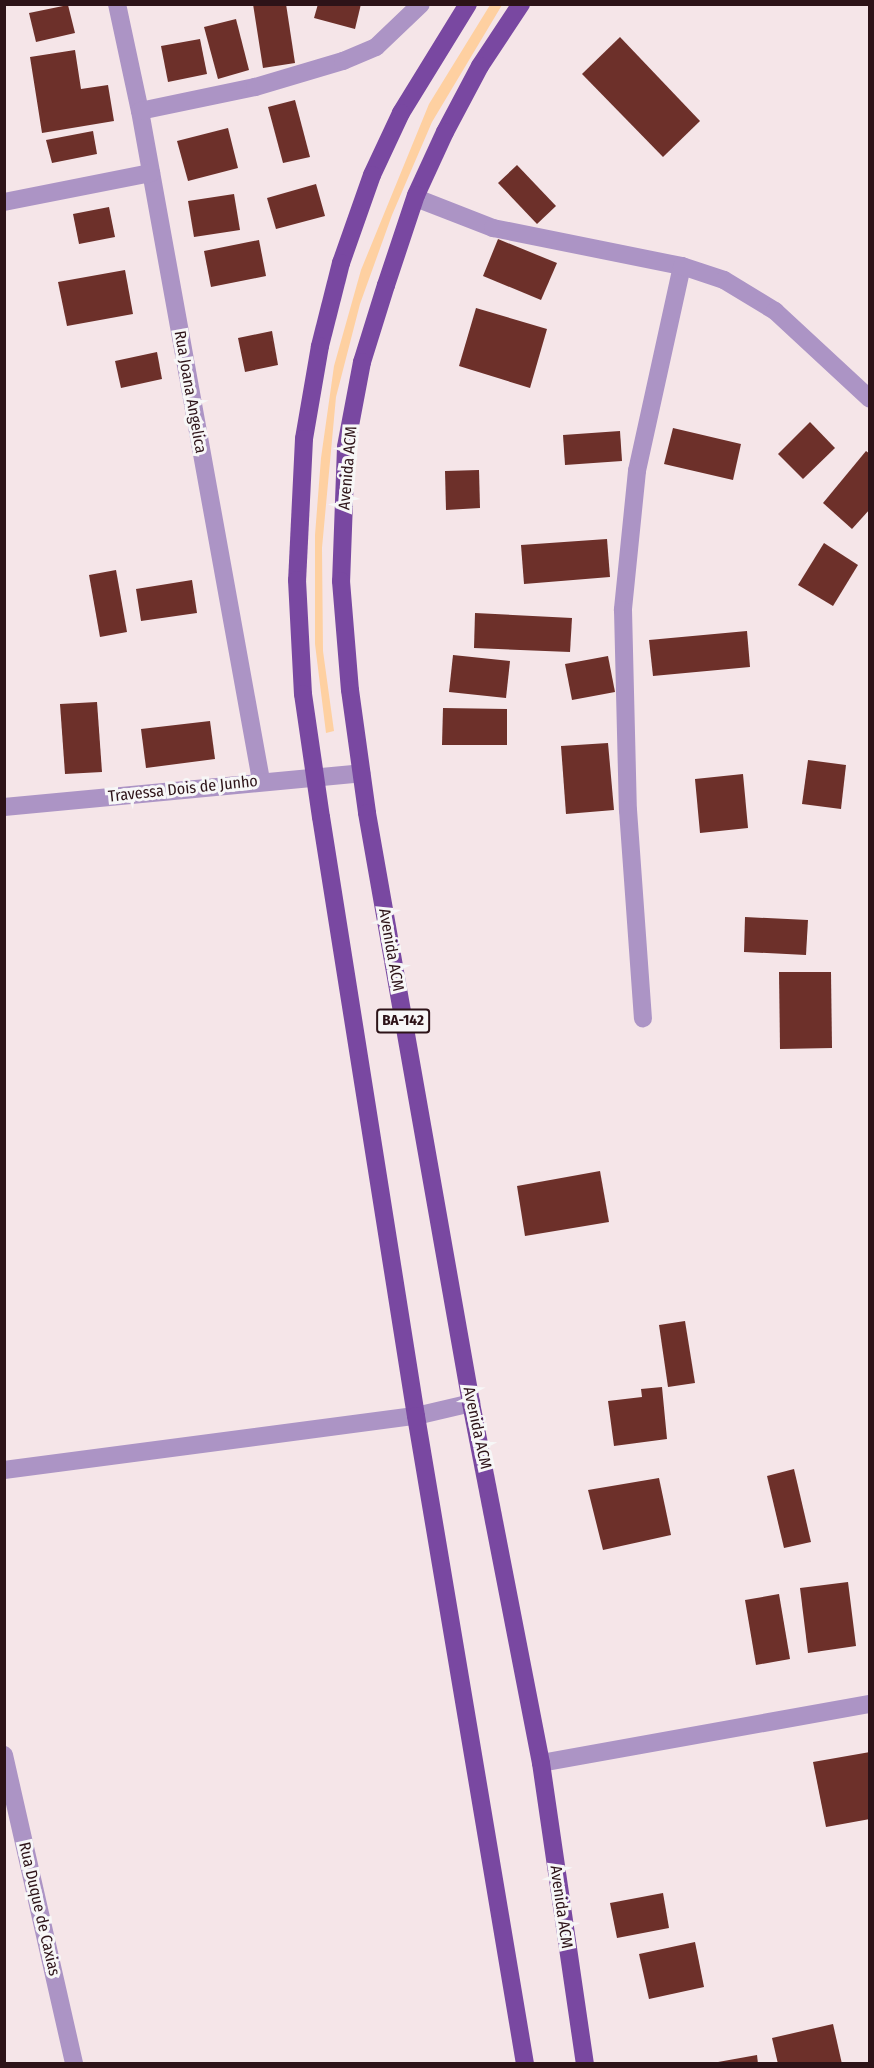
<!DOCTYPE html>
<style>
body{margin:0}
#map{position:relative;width:874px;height:2068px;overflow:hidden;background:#f5e5e8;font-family:"Fira Sans Condensed",sans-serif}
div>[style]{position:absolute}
.green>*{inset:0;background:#fed0a1}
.building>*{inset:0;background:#6d302a}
.minor>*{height:18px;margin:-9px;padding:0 9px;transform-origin:9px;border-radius:9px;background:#ac94c5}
.major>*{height:18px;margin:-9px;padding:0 9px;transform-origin:9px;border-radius:9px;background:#7948a1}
span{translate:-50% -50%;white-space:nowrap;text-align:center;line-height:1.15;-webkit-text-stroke:6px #f7f7f7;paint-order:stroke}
.shield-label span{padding:2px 4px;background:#f7f7f7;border:2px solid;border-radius:4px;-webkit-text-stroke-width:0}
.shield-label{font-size:15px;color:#2d1318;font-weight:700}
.street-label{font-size:16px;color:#2d1318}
.frame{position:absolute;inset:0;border:6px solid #2d1318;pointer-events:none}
</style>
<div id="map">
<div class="green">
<div style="clip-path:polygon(490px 5px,502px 5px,432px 122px,392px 215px,360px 304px,336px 397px,322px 548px,323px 651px,334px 731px,326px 733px,315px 644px,315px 535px,321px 458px,334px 366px,361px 270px,429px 104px)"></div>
</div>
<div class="building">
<div style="clip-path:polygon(253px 4px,286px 4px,295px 63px,263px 68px)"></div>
<div style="clip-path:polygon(318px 4px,361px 4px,355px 29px,314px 18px)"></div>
<div style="clip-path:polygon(68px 5px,75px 33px,36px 42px,29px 13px)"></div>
<div style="clip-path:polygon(236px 19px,249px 70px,218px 79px,204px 27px)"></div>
<div style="clip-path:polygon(620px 37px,700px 121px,663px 157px,582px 74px)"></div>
<div style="clip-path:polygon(200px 39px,207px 74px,168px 82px,161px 46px)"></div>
<div style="clip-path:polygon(75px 50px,81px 89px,108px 85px,114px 121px,42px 133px,30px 57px)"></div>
<div style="clip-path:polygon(295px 100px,310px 157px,283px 163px,268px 107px)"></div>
<div style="clip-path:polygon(228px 128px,238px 168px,188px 181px,177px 141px)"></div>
<div style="clip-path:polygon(93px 131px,97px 154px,52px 163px,46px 140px)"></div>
<div style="clip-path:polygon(517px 165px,556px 206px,537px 224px,498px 183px)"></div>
<div style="clip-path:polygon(316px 184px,325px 216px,276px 229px,267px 198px)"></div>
<div style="clip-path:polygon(234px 194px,240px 230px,194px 237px,188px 201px)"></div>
<div style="clip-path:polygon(109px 207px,115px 237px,79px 244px,73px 214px)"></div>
<div style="clip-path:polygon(498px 239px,557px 263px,541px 300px,483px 276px)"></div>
<div style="clip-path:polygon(259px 240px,266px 276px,211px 287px,204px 251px)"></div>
<div style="clip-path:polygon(125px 270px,133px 314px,67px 326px,58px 282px)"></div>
<div style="clip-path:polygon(476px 308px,547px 329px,530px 388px,459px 366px)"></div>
<div style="clip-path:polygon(272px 331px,278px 365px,245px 372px,238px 338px)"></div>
<div style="clip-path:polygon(157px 352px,162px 379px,121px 388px,115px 361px)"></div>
<div style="clip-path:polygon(810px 422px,835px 448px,803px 479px,778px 454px)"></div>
<div style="clip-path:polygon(673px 428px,741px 444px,733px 480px,664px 464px)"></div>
<div style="clip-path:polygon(620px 431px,622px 461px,565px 465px,563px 435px)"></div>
<div style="clip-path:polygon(866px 451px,870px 454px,870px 509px,852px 529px,823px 503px)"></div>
<div style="clip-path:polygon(479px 470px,480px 508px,446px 510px,445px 471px)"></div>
<div style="clip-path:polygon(607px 539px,610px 577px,524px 584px,521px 545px)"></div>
<div style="clip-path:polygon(824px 543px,858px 565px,833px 606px,798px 585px)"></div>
<div style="clip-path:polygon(116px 570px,127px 632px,100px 637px,89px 575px)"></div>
<div style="clip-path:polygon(192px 580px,197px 613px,141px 621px,136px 589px)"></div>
<div style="clip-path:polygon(475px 613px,572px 618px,570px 652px,474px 648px)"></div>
<div style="clip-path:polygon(747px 631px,750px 667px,653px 676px,649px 640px)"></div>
<div style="clip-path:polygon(453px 655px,510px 661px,506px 698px,449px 692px)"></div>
<div style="clip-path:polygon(608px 656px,615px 692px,572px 700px,565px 664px)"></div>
<div style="clip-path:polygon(97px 702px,102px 772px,65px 774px,60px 704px)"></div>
<div style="clip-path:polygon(443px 708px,507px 709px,507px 745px,442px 745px)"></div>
<div style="clip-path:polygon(210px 721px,215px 759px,146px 768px,141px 729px)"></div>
<div style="clip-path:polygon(608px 743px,614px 810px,566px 814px,561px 746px)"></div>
<div style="clip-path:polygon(808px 760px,846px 765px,841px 809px,802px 804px)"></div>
<div style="clip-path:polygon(743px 774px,748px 828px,700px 833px,695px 779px)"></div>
<div style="clip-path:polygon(745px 917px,808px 920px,806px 955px,744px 952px)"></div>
<div style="clip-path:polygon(779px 972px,831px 972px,832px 1048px,780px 1049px)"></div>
<div style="clip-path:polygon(600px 1171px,609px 1222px,525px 1236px,517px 1186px)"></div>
<div style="clip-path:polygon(685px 1321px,695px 1383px,668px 1387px,659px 1325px)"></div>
<div style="clip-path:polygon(662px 1387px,667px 1439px,614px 1446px,608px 1401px,642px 1397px,641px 1389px)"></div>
<div style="clip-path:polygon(794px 1469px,811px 1542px,784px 1548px,767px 1476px)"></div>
<div style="clip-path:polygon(659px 1478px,671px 1535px,603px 1550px,588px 1490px)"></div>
<div style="clip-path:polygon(848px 1582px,856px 1646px,808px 1653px,800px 1588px)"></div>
<div style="clip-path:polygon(779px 1594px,790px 1659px,756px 1665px,745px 1600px)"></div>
<div style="clip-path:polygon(870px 1752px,870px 1819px,826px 1827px,813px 1762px)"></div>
<div style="clip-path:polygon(663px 1893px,669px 1928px,617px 1938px,610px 1903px)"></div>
<div style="clip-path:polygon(695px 1942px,704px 1987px,649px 1999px,639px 1954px)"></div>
<div style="clip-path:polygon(833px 2024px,842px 2064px,778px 2064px,772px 2038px)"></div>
<div style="clip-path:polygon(757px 2055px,758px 2064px,718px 2064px,718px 2062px)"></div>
</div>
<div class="minor">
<div style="left:117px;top:4px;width:109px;rotate:77.9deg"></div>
<div style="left:140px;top:111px;width:680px;rotate:79.75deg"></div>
<div style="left:140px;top:111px;width:117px;rotate:-11.8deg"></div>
<div style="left:255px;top:87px;width:92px;rotate:-16.5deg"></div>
<div style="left:343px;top:61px;width:36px;rotate:-23deg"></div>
<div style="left:376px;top:47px;width:62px;rotate:-43.7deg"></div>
<div style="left:416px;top:198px;width:83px;rotate:21.3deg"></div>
<div style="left:493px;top:228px;width:193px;rotate:11.4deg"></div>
<div style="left:682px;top:266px;width:210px;rotate:102.4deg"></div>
<div style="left:637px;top:471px;width:140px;rotate:95.8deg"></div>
<div style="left:623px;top:610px;width:200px;rotate:88.6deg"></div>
<div style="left:628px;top:810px;width:209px;rotate:85.9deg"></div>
<div style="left:4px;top:202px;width:150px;rotate:-11.2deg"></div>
<div style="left:682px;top:266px;width:44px;rotate:18.4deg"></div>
<div style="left:724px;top:280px;width:60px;rotate:31.3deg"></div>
<div style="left:775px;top:311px;width:129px;rotate:42.8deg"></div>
<div style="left:4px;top:807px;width:359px;rotate:-5.4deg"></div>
<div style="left:4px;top:1470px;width:416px;rotate:-7.5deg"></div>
<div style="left:416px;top:1416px;width:57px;rotate:-13.3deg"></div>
<div style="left:4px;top:1755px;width:317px;rotate:77.2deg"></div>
<div style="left:541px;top:1763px;width:334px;rotate:-10.2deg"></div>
</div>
<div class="major">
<div style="left:468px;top:4px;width:128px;rotate:121.6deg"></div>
<div style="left:401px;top:113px;width:68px;rotate:115.1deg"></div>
<div style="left:372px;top:175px;width:93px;rotate:109.4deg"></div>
<div style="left:341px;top:263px;width:86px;rotate:104.2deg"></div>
<div style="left:320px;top:346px;width:94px;rotate:99.8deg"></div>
<div style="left:304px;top:439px;width:141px;rotate:92.8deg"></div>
<div style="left:297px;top:580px;width:114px;rotate:87deg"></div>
<div style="left:303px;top:694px;width:124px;rotate:81.7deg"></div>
<div style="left:321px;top:817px;width:606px;rotate:80.99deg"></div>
<div style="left:416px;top:1416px;width:657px;rotate:80.45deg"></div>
<div style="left:521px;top:4px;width:74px;rotate:123.5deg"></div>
<div style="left:480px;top:66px;width:75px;rotate:117.9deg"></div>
<div style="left:445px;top:132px;width:69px;rotate:114.7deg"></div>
<div style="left:416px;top:195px;width:95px;rotate:108.4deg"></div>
<div style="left:386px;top:285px;width:81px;rotate:107.3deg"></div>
<div style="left:362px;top:362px;width:86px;rotate:100.7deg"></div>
<div style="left:346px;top:447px;width:134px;rotate:92.1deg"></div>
<div style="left:341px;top:581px;width:109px;rotate:85.3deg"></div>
<div style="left:350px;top:690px;width:124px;rotate:82.1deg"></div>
<div style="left:367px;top:813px;width:599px;rotate:80deg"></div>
<div style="left:471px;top:1403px;width:367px;rotate:79deg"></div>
<div style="left:541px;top:1763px;width:304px;rotate:81.7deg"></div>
</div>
<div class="shield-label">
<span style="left:403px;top:1021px">BA-142</span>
</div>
<div class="street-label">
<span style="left:190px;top:392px;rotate:80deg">Rua Joana Angelica</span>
<span style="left:348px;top:468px;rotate:-85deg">Avenida ACM</span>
<span style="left:183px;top:789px;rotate:-6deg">Travessa Dois de Junho</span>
<span style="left:391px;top:950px;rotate:80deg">Avenida ACM</span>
<span style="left:477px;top:1428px;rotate:78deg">Avenida ACM</span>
<span style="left:561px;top:1907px;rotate:82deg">Avenida ACM</span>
<span style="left:39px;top:1909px;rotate:77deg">Rua Duque de Caxias</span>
</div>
<div class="frame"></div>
</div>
